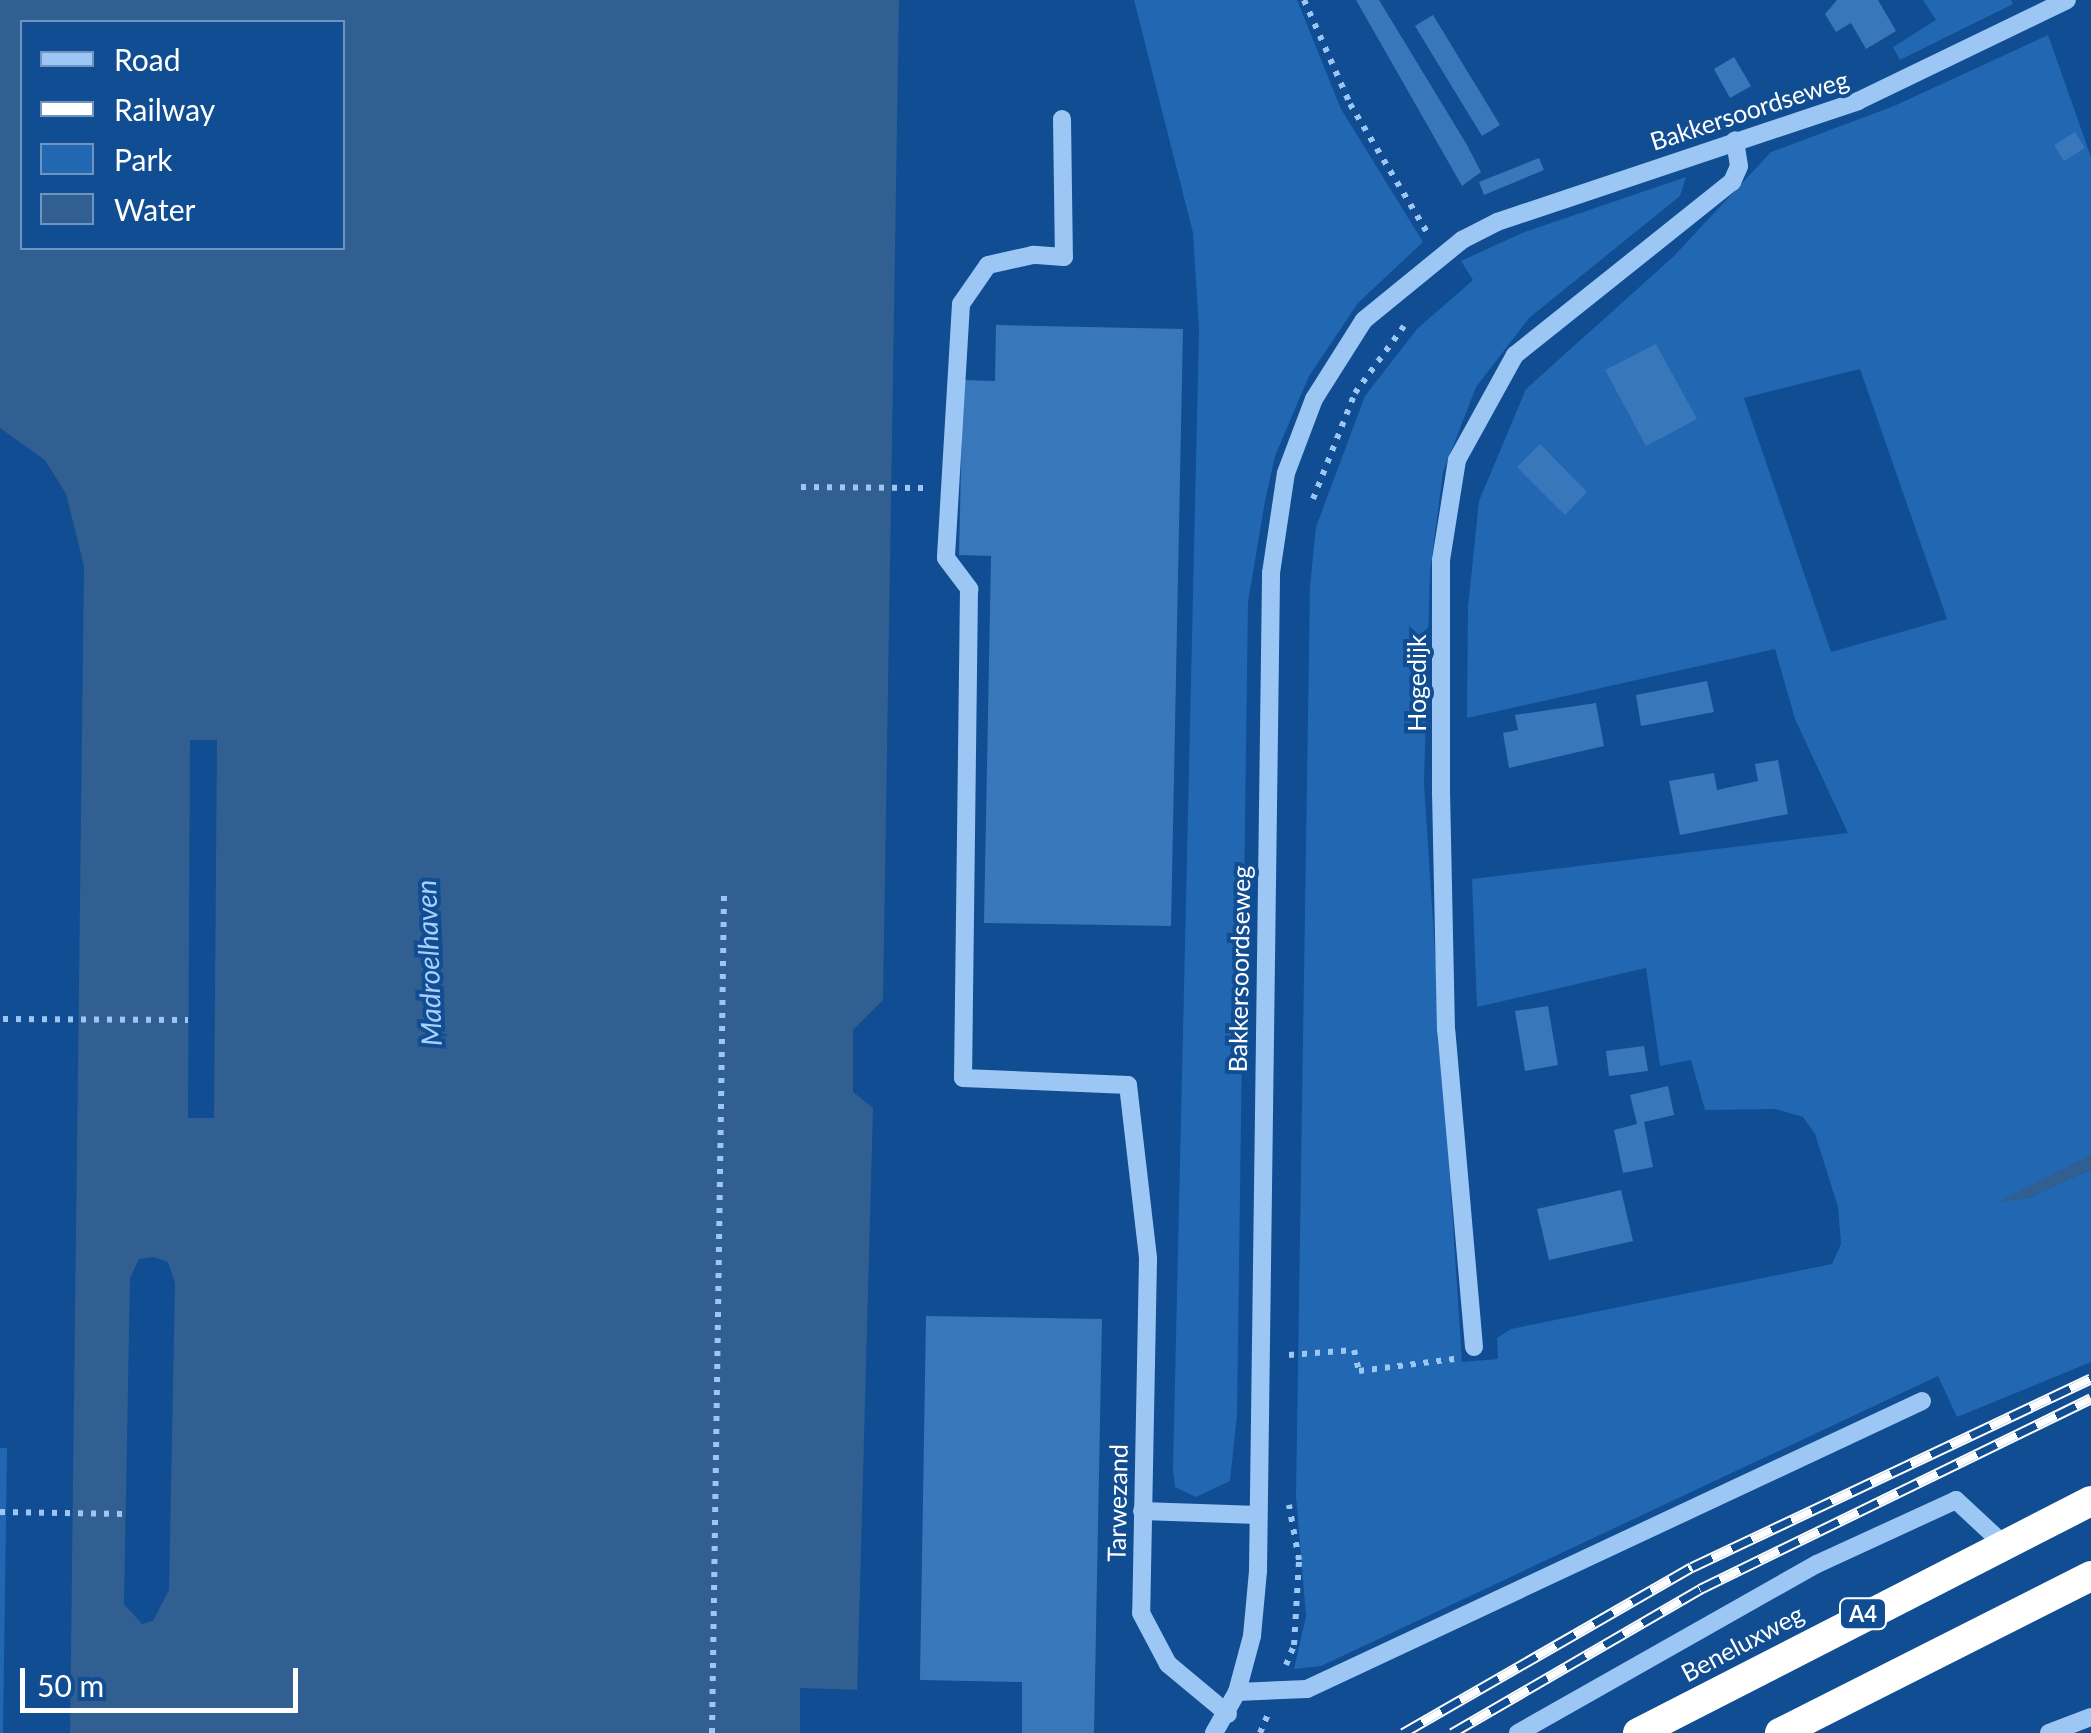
<!DOCTYPE html>
<style>
body{margin:0}
#map{position:relative;width:2091px;height:1733px;overflow:hidden;background:#104d92;font-family:Lato,sans-serif}
div>[style]{position:absolute}
.green>*{inset:0;background:#2267b2}
.water>*{inset:0;background:#325f92}
.pier>*{inset:0;background:#104d92}
.building>*{inset:0;background:#3977bb}
.path>*{height:6px;margin-top:-3px;transform-origin:0;background:repeating-linear-gradient(90deg,#9cc6f3 0 5px,transparent 0 13px)}
.minor>*{height:18px;margin:-9px;padding:0 9px;transform-origin:9px;border-radius:9px;background:#9cc6f3}
.highway>*{height:30px;margin:-15px;padding:0 15px;transform-origin:15px;border-radius:15px;background:#fff}
.rail>*{height:11px;margin-top:-5.5px;transform-origin:0;background:repeating-linear-gradient(90deg,#104d92 0 22px,#fff 0 44px);box-sizing:border-box;border-block:2px solid #fff}
span{translate:-50% -50%;white-space:nowrap;text-align:center;line-height:1.15;-webkit-text-stroke:8px #104d92;paint-order:stroke}
.shield-label span{padding:2px 8px;background:#104d92;border:2px solid;border-radius:8px;-webkit-text-stroke-width:0}
.shield-label{font-size:22px;color:#fff;font-weight:700}
.street-label{font-size:25px;color:#fff}
.water-label{font-size:28px;color:#a8d0fa;font-style:italic}
.legend{position:absolute;left:20px;top:20px;width:325px;height:230px;box-sizing:border-box;background:#104d92;border:2px solid #7094be;margin:0;padding:12px 18px;list-style:none;font-size:30px;color:#fff}
.legend li{display:flex;align-items:center;gap:20px;height:50px}
.legend b{width:50px;border:2px solid #7094be}
.scale{position:absolute;left:20px;top:1668px;width:278px;height:45px;box-sizing:border-box;border:5px solid #fff;border-top:0;padding-left:12px;font-size:30px;line-height:35px;white-space:nowrap;color:#fff;-webkit-text-stroke:8px #104d92;paint-order:stroke}
</style>
<div id="map">
<div class="green">
<div style="clip-path:polygon(1134px 0,1297px 0,1341px 109px,1423px 242px,1358px 303px,1309px 376px,1275px 456px,1265px 501px,1248px 602px,1237px 1415px,1230px 1481px,1196px 1497px,1175px 1487px,1173px 1469px,1199px 330px,1193px 233px)"></div>
<div style="clip-path:polygon(1923px 0,2011px 0,2013px 4px,1900px 60px,1893px 47px,1936px 20px)"></div>
<div style="clip-path:polygon(evenodd,2048px 35px,2091px 157px,2091px 1155px,1999px 1202px,2031px 1197px,2091px 1169px,2091px 1362px,1957px 1417px,1938px 1376px,1321px 1666px,1294px 1669px,1306px 1616px,1296px 1496px,1310px 586px,1316px 527px,1365px 396px,1417px 329px,1473px 280px,1461px 261px,1522px 233px,1686px 177px,1680px 196px,1529px 318px,1476px 387px,1443px 472px,1430px 572px,1424px 784px,1462px 1362px,1498px 1359px,1497px 1338px,1511px 1329px,1832px 1264px,1841px 1244px,1838px 1207px,1815px 1134px,1803px 1117px,1775px 1109px,1705px 1110px,1691px 1060px,1660px 1066px,1646px 968px,1477px 1007px,1472px 879px,1848px 833px,1795px 719px,1775px 649px,1467px 718px,1468px 607px,1479px 501px,1526px 389px,1674px 256px,1771px 152px,1894px 106px,2048px 35px,1860px 369px,1947px 619px,1831px 652px,1744px 398px,1860px 369px)"></div>
<div style="clip-path:polygon(0 1448px,7px 1448px,3px 1733px,0 1733px)"></div>
</div>
<div class="water">
<div style="clip-path:polygon(evenodd,0 0,899px 0,883px 1000px,853px 1030px,853px 1092px,873px 1108px,856px 1733px,70px 1733px,84px 566px,66px 494px,45px 460px,0 428px,0 0,22px 22px,342px 22px,342px 248px,22px 248px,22px 22px)"></div>
<div style="clip-path:polygon(2091px 1155px,2091px 1169px,2031px 1197px,1996px 1203px)"></div>
</div>
<div class="pier">
<div style="clip-path:polygon(190px 740px,217px 740px,214px 1118px,188px 1118px)"></div>
<div style="clip-path:polygon(154px 1257px,168px 1262px,175px 1283px,169px 1590px,153px 1621px,142px 1624px,124px 1604px,130px 1278px,139px 1259px)"></div>
<div style="clip-path:polygon(800px 1688px,862px 1690px,861px 1733px,800px 1733px)"></div>
</div>
<div class="building">
<div style="clip-path:polygon(1356px 0,1379px 0,1467px 145px,1481px 172px,1462px 186px)"></div>
<div style="clip-path:polygon(1837px 0,1878px 0,1896px 31px,1866px 49px,1851px 23px,1836px 32px,1825px 14px)"></div>
<div style="clip-path:polygon(1433px 15px,1500px 125px,1482px 136px,1415px 26px)"></div>
<div style="clip-path:polygon(1734px 57px,1751px 86px,1730px 98px,1714px 69px)"></div>
<div style="clip-path:polygon(2075px 132px,2085px 148px,2064px 161px,2054px 145px)"></div>
<div style="clip-path:polygon(1539px 158px,1544px 170px,1484px 195px,1479px 182px)"></div>
<div style="clip-path:polygon(996px 325px,1183px 329px,1171px 926px,984px 923px,991px 556px,959px 555px,963px 380px,995px 381px)"></div>
<div style="clip-path:polygon(1656px 344px,1697px 419px,1646px 446px,1605px 370px)"></div>
<div style="clip-path:polygon(1540px 444px,1587px 492px,1565px 515px,1517px 467px)"></div>
<div style="clip-path:polygon(1707px 681px,1714px 712px,1641px 726px,1636px 695px)"></div>
<div style="clip-path:polygon(1596px 703px,1604px 746px,1509px 768px,1503px 733px,1518px 730px,1515px 715px)"></div>
<div style="clip-path:polygon(1778px 760px,1788px 814px,1680px 835px,1669px 781px,1714px 773px,1717px 790px,1758px 781px,1755px 764px)"></div>
<div style="clip-path:polygon(1548px 1006px,1558px 1065px,1525px 1071px,1515px 1011px)"></div>
<div style="clip-path:polygon(1644px 1046px,1648px 1071px,1609px 1076px,1606px 1051px)"></div>
<div style="clip-path:polygon(1668px 1086px,1674px 1115px,1644px 1122px,1653px 1167px,1623px 1173px,1614px 1130px,1637px 1124px,1630px 1095px)"></div>
<div style="clip-path:polygon(1621px 1190px,1633px 1241px,1549px 1260px,1537px 1209px)"></div>
<div style="clip-path:polygon(926px 1316px,1102px 1319px,1094px 1733px,1022px 1733px,1022px 1682px,920px 1680px)"></div>
</div>
<div class="path">
<div style="left:1304px;top:0;width:114px;rotate:66.1deg"></div>
<div style="left:1350px;top:104px;width:155px;rotate:59deg"></div>
<div style="left:801px;top:487px;width:123px;rotate:0.5deg"></div>
<div style="left:1313px;top:499px;width:114px;rotate:-68.4deg"></div>
<div style="left:1355px;top:393px;width:83px;rotate:-53.8deg"></div>
<div style="left:3px;top:1019px;width:185px;rotate:0.3deg"></div>
<div style="left:1289px;top:1355px;width:65px;rotate:-4.4deg"></div>
<div style="left:1354px;top:1350px;width:22px;rotate:77deg"></div>
<div style="left:1359px;top:1371px;width:96px;rotate:-7.2deg"></div>
<div style="left:0;top:1512px;width:125px;rotate:0.9deg"></div>
<div style="left:1286px;top:1665px;width:22px;rotate:-68deg"></div>
<div style="left:1294px;top:1645px;width:85px;rotate:-86.6deg"></div>
<div style="left:1299px;top:1560px;width:56px;rotate:-100.3deg"></div>
<div style="left:712px;top:1733px;width:842px;rotate:-89.18deg"></div>
<div style="left:1260px;top:1733px;width:21px;rotate:-67deg"></div>
</div>
<div class="minor">
<div style="left:1062px;top:119px;width:138px;rotate:89.2deg"></div>
<div style="left:1064px;top:257px;width:31px;rotate:-176deg"></div>
<div style="left:1033px;top:255px;width:46px;rotate:167.5deg"></div>
<div style="left:988px;top:265px;width:47px;rotate:124.7deg"></div>
<div style="left:961px;top:304px;width:254px;rotate:93.4deg"></div>
<div style="left:946px;top:558px;width:39px;rotate:53deg"></div>
<div style="left:969px;top:589px;width:489px;rotate:90.7deg"></div>
<div style="left:963px;top:1078px;width:165px;rotate:2.4deg"></div>
<div style="left:1128px;top:1085px;width:175px;rotate:83.4deg"></div>
<div style="left:1148px;top:1259px;width:354px;rotate:91.1deg"></div>
<div style="left:1141px;top:1613px;width:58px;rotate:62.1deg"></div>
<div style="left:1168px;top:1664px;width:78px;rotate:39.8deg"></div>
<div style="left:1474px;top:1347px;width:318px;rotate:-95deg"></div>
<div style="left:1446px;top:1030px;width:235px;rotate:-91.2deg"></div>
<div style="left:1441px;top:795px;width:235px;rotate:-90deg"></div>
<div style="left:1441px;top:560px;width:101px;rotate:-80.9deg"></div>
<div style="left:1457px;top:460px;width:120px;rotate:-61.1deg"></div>
<div style="left:1515px;top:355px;width:278px;rotate:-38.6deg"></div>
<div style="left:1732px;top:182px;width:17px;rotate:-66deg"></div>
<div style="left:1739px;top:166px;width:26px;rotate:-99deg"></div>
<div style="left:1142px;top:1511px;width:116px;rotate:2deg"></div>
<div style="left:1237px;top:1692px;width:70px;rotate:-2.5deg"></div>
<div style="left:1307px;top:1689px;width:679px;rotate:-25.09deg"></div>
<div style="left:1214px;top:1733px;width:47px;rotate:-60.7deg"></div>
<div style="left:1237px;top:1692px;width:58px;rotate:-75deg"></div>
<div style="left:1252px;top:1636px;width:65px;rotate:-84.7deg"></div>
<div style="left:1258px;top:1571px;width:998px;rotate:-89.25deg"></div>
<div style="left:1271px;top:573px;width:101px;rotate:-81.5deg"></div>
<div style="left:1286px;top:473px;width:79px;rotate:-69.3deg"></div>
<div style="left:1314px;top:399px;width:93px;rotate:-57.7deg"></div>
<div style="left:1364px;top:320px;width:127px;rotate:-39.2deg"></div>
<div style="left:1462px;top:240px;width:39px;rotate:-27deg"></div>
<div style="left:1497px;top:222px;width:381px;rotate:-18.5deg"></div>
<div style="left:1858px;top:101px;width:232px;rotate:-25.8deg"></div>
<div style="left:1518px;top:1733px;width:343px;rotate:-29.5deg"></div>
<div style="left:1817px;top:1564px;width:153px;rotate:-24.7deg"></div>
<div style="left:1956px;top:1500px;width:62px;rotate:43deg"></div>
<div style="left:2049px;top:1733px;width:45px;rotate:-20.9deg"></div>
</div>
<div class="highway">
<div style="left:1638px;top:1733px;width:509px;rotate:-27.12deg"></div>
<div style="left:1780px;top:1733px;width:348px;rotate:-26.8deg"></div>
</div>
<div class="rail">
<div style="left:1403px;top:1733px;width:333px;rotate:-29.9deg"></div>
<div style="left:1692px;top:1567px;width:441px;rotate:-25.3deg"></div>
<div style="left:1452px;top:1733px;width:287px;rotate:-30.1deg"></div>
<div style="left:1700px;top:1589px;width:435px;rotate:-26deg"></div>
</div>
<div class="shield-label">
<span style="left:1863px;top:1614px">A4</span>
</div>
<div class="street-label">
<span style="left:1749px;top:110px;rotate:-18deg">Bakkersoordseweg</span>
<span style="left:1416px;top:683px;rotate:-90deg">Hogedijk</span>
<span style="left:1239px;top:969px;rotate:-89deg">Bakkersoordseweg</span>
<span style="left:1117px;top:1503px;rotate:-89deg">Tarwezand</span>
<span style="left:1742px;top:1643px;rotate:-28deg">Beneluxweg</span>
</div>
<div class="water-label">
<span style="left:428px;top:963px;rotate:-92deg">Madroelhaven</span>
</div>
<ul class="legend">
<li><b style="height:12px;background:#9cc6f3"></b>Road</li>
<li><b style="height:12px;background:#fff"></b>Railway</li>
<li><b style="height:28px;background:#2267b2"></b>Park</li>
<li><b style="height:28px;background:#325f92"></b>Water</li>
</ul>
<div class="scale">50 m</div>
</div>
